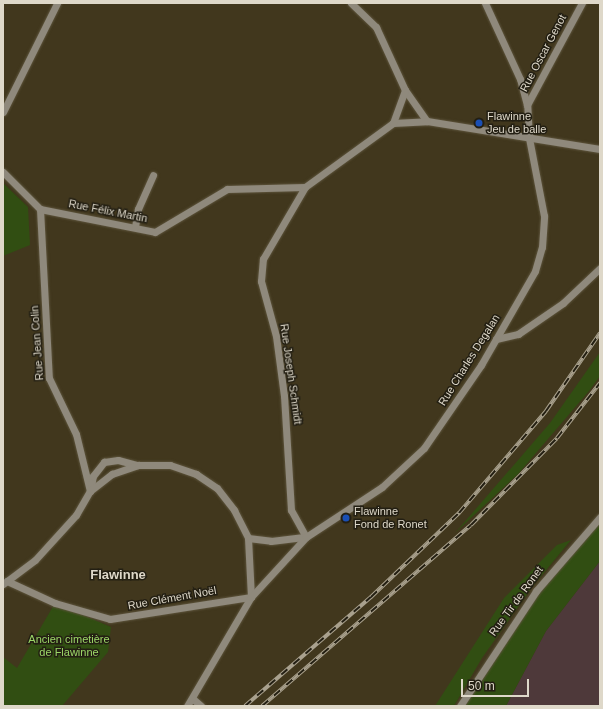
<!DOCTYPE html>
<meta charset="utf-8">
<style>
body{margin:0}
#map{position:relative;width:603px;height:709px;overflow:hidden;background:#41371d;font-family:Arial,sans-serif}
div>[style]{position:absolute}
.industrial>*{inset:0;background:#4e393a}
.green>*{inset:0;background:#314e12}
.roads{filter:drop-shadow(0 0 1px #5d543c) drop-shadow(0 0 1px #5d543c)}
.minor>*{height:7px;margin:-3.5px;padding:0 3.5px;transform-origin:3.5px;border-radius:3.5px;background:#8f897c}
.rail>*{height:4px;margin-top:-2px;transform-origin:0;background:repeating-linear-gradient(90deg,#231f13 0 8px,#a9a18e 0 16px);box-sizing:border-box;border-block:1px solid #a9a18e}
.dots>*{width:11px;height:11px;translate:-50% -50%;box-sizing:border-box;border:2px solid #231f13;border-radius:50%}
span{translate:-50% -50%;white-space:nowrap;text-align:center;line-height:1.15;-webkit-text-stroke:3px #231f13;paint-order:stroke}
.street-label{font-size:11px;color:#ded8c9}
.poi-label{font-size:11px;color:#ded8c9}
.left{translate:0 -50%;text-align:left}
.park-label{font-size:11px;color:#9cd768}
.quarter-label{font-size:13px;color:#ded8c9;font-weight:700}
.frame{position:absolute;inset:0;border:4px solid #ded8c9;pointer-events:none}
.scale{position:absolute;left:461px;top:679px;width:68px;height:18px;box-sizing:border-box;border:2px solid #ded8c9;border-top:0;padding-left:5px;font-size:12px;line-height:14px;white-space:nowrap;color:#ded8c9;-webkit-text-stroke:3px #231f13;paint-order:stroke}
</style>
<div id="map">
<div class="industrial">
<div style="clip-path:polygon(600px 561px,600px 706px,506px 706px,546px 631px)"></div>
</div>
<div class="green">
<div style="clip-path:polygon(3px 183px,28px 207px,30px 245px,3px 256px)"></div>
<div style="clip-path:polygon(600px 352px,600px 376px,589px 391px,518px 474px,455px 533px,550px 423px)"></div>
<div style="clip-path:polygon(600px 517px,600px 561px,546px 631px,506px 706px,460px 706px,506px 631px)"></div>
<div style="clip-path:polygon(571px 540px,533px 586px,482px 658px,454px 706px,435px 706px,504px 598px,557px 545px)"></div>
<div style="clip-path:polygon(55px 603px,111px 627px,108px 652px,62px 706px,3px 706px,3px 657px,17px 668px)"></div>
</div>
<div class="roads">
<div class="minor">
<div style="left:351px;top:3px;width:35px;rotate:44deg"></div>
<div style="left:376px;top:27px;width:69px;rotate:65.3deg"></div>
<div style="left:405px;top:90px;width:38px;rotate:55deg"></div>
<div style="left:427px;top:121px;width:175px;rotate:9.2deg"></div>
<div style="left:527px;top:105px;width:116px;rotate:-61.7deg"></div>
<div style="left:3px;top:112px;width:122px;rotate:-63.6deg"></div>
<div style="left:393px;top:123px;width:34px;rotate:-3deg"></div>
<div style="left:3px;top:172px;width:52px;rotate:45deg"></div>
<div style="left:40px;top:209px;width:169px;rotate:87deg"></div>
<div style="left:49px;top:378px;width:62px;rotate:64.3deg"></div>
<div style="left:76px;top:434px;width:59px;rotate:76.2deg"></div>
<div style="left:40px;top:209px;width:117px;rotate:11.3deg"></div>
<div style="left:155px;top:232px;width:84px;rotate:-30.8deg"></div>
<div style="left:227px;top:189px;width:78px;rotate:-1.5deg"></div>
<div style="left:135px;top:227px;width:18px;rotate:-81deg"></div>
<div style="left:138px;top:209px;width:37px;rotate:-66deg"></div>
<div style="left:496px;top:339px;width:23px;rotate:-13deg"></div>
<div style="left:518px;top:334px;width:55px;rotate:-34.6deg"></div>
<div style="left:563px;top:303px;width:51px;rotate:-43.4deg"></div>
<div style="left:91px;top:487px;width:11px;rotate:-80deg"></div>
<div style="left:93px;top:476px;width:18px;rotate:-52deg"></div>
<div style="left:104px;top:462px;width:14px;rotate:-8deg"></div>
<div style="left:118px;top:460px;width:20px;rotate:15deg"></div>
<div style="left:306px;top:537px;width:31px;rotate:-119deg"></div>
<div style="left:291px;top:510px;width:114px;rotate:-93.5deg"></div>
<div style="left:284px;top:396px;width:61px;rotate:-97.6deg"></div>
<div style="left:276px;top:336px;width:57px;rotate:-105.3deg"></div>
<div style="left:261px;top:281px;width:22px;rotate:-85deg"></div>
<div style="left:263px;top:259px;width:83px;rotate:-59.7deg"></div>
<div style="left:305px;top:187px;width:109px;rotate:-36deg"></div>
<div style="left:393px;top:123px;width:35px;rotate:-70deg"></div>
<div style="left:248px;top:538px;width:23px;rotate:7deg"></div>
<div style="left:271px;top:541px;width:35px;rotate:-7deg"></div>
<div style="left:7px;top:581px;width:53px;rotate:24.6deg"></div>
<div style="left:55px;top:603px;width:57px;rotate:16.2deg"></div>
<div style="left:110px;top:619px;width:143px;rotate:-8.9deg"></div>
<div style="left:3px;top:584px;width:40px;rotate:-37deg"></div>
<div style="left:35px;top:560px;width:61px;rotate:-47.7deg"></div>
<div style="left:76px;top:515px;width:28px;rotate:-60deg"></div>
<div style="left:90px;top:491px;width:28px;rotate:-38deg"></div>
<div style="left:112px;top:474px;width:28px;rotate:-19deg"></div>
<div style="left:138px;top:465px;width:32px"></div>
<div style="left:170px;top:465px;width:28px;rotate:19deg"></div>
<div style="left:196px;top:474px;width:25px;rotate:34deg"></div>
<div style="left:217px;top:488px;width:28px;rotate:52deg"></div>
<div style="left:234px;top:510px;width:31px;rotate:63deg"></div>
<div style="left:248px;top:538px;width:59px;rotate:87.1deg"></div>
<div style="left:193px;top:699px;width:11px;rotate:41deg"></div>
<div style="left:187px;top:706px;width:126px;rotate:-59.6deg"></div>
<div style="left:251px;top:597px;width:81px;rotate:-47.5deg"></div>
<div style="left:306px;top:537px;width:91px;rotate:-33.3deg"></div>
<div style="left:382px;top:487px;width:57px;rotate:-42.9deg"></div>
<div style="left:424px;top:448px;width:101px;rotate:-55.5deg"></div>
<div style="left:481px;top:365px;width:108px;rotate:-60.1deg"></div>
<div style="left:535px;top:271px;width:25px;rotate:-74deg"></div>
<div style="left:542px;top:247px;width:31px;rotate:-86deg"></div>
<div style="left:544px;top:216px;width:79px;rotate:-100.9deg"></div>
<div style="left:529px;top:138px;width:33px;rotate:-93deg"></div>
<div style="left:527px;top:105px;width:27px;rotate:-105deg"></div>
<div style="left:520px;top:79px;width:84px;rotate:-114.7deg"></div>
<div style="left:460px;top:706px;width:138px;rotate:-56.5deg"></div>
<div style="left:536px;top:591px;width:98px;rotate:-49.1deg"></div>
</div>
</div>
<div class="rail">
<div style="left:245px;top:706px;width:167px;rotate:-40.9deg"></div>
<div style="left:371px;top:597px;width:122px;rotate:-43.7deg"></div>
<div style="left:459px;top:513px;width:134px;rotate:-49.5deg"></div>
<div style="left:546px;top:411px;width:95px;rotate:-55.3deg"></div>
<div style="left:262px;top:706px;width:276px;rotate:-40.9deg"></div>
<div style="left:471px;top:525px;width:122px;rotate:-45.3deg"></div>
<div style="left:557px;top:438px;width:70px;rotate:-52deg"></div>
</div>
<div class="dots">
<div style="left:479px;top:123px;background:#1a4fb4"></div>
<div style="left:346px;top:518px;background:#1a4fb4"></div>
</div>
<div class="street-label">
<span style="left:543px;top:53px;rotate:-62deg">Rue Oscar Genot</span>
<span style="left:108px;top:211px;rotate:11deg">Rue Félix Martin</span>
<span style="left:37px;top:343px;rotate:-94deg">Rue Jean Colin</span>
<span style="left:469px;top:360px;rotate:-58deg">Rue Charles Degalan</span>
<span style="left:291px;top:374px;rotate:82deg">Rue Joseph Schmidt</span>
<span style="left:172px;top:598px;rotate:-10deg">Rue Clément Noël</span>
<span style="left:516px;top:601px;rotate:-54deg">Rue Tir de Ronet</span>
</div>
<div class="poi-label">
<span class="left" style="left:487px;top:123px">Flawinne<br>Jeu de balle</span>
<span class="left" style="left:354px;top:518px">Flawinne<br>Fond de Ronet</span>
</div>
<div class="park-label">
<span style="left:69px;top:646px">Ancien cimetière<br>de Flawinne</span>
</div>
<div class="quarter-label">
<span style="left:118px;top:575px">Flawinne</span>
</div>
<div class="frame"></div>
<div class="scale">50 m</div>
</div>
